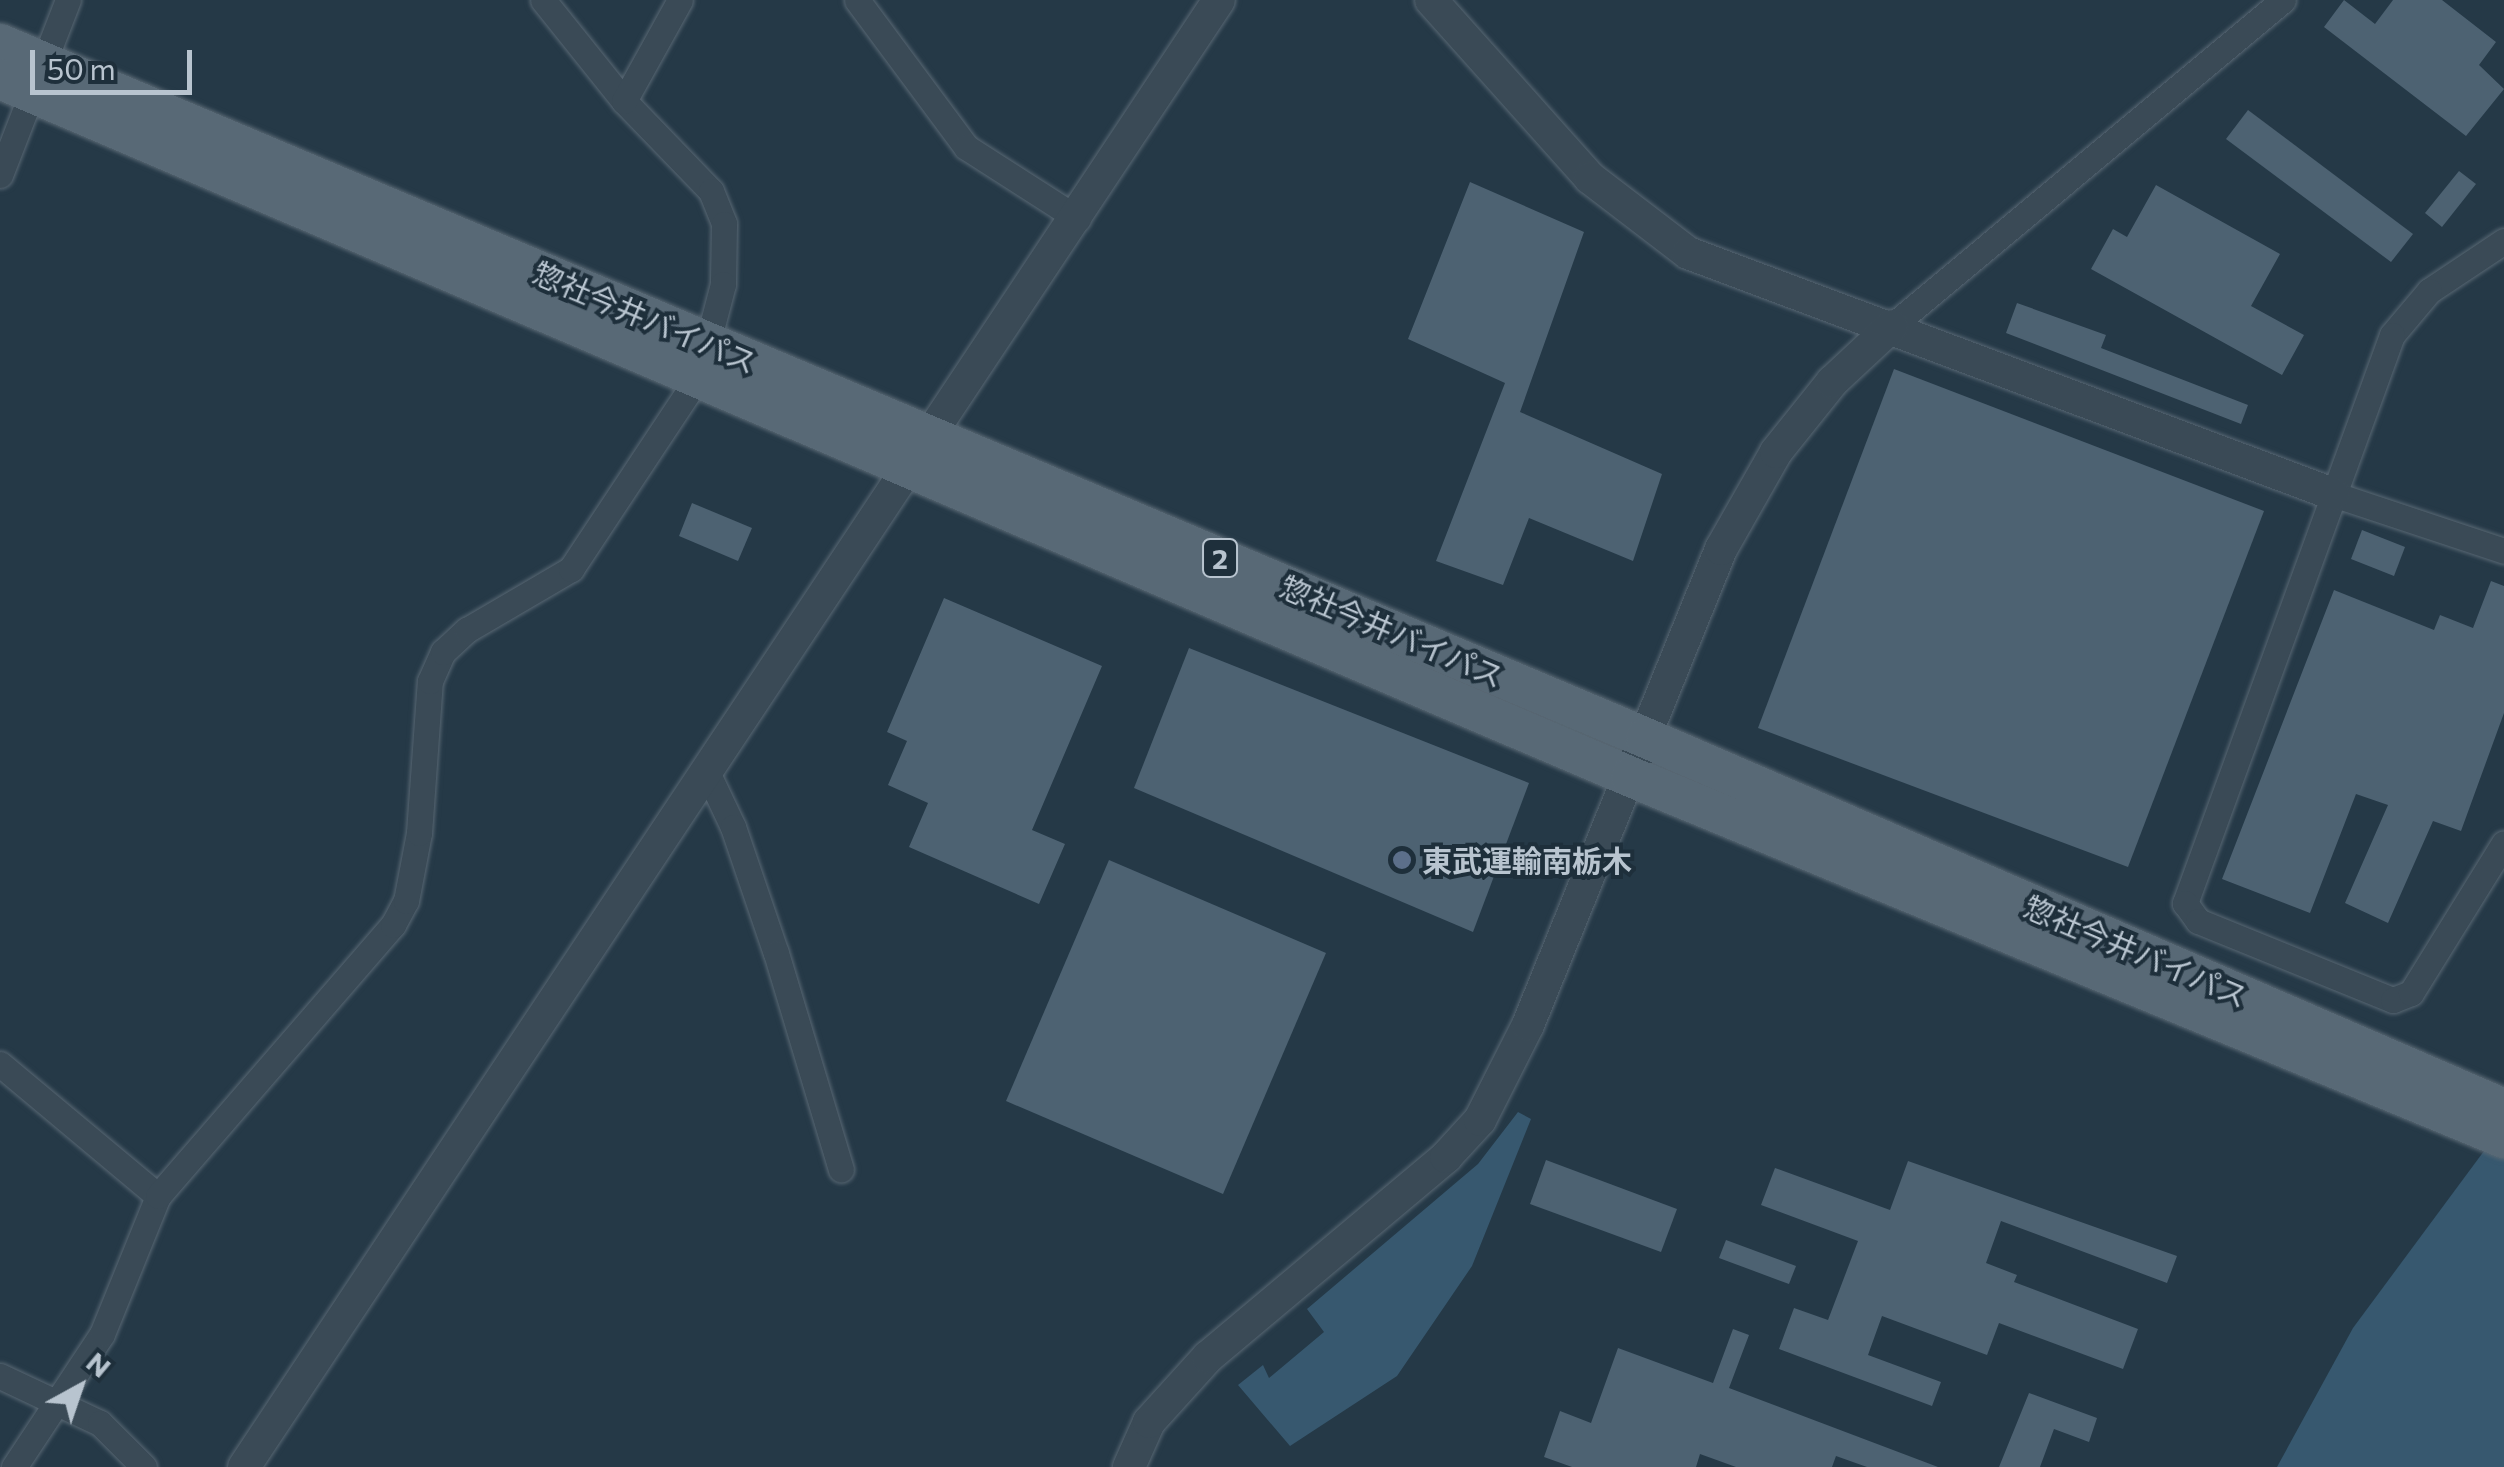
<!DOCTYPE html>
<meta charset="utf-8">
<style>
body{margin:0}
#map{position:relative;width:2504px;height:1467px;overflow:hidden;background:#253947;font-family:Commissioner,"Noto Sans JP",sans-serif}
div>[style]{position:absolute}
.water>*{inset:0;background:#37586f}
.building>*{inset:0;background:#4d6272}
.roads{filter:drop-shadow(0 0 2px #586773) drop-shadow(0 0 2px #586773)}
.minor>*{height:25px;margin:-12.5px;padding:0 12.5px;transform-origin:12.5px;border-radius:12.5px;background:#3a4a56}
.tertiary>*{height:32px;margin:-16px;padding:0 16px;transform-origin:16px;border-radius:16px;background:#3a4a56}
.primary>*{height:40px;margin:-20px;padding:0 20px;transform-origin:20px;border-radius:20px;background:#586976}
.dots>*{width:28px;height:28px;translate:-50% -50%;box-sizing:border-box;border:5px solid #1e2f3b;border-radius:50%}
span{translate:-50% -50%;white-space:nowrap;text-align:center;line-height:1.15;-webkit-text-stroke:8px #1e2f3b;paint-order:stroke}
.shield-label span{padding:2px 8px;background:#1e2f3b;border:2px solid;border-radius:8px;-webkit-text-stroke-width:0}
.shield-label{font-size:28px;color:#b8c4cf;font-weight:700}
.street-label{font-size:30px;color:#b8c4cf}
.poi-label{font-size:30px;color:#b8c4cf;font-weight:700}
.left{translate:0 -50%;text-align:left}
.north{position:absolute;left:30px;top:1337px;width:100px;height:100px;-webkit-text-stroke:8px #1e2f3b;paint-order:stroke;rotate:40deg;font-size:28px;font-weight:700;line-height:40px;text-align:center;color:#b8c4cf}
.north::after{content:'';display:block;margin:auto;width:35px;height:45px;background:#b8c4cf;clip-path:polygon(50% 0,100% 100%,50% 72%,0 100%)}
.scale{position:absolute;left:30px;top:50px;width:162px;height:45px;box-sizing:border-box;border:5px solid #b8c4cf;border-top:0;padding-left:12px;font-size:30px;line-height:35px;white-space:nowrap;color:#b8c4cf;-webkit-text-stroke:8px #1e2f3b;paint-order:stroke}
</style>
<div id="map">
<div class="water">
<div style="clip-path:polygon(1518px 1112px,1531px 1119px,1472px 1266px,1397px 1376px,1290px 1446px,1238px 1385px,1263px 1365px,1269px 1378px,1324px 1332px,1307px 1309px,1478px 1164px)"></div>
<div style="clip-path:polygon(2504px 1124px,2504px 1467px,2277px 1467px,2353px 1328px)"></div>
</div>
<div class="building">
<div style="clip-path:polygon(2344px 0,2375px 24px,2393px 0,2442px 0,2496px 42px,2479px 65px,2504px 89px,2466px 136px,2324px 27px)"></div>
<div style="clip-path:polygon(2248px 110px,2413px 234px,2391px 262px,2226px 139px)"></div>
<div style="clip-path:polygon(2459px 171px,2476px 184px,2442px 227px,2425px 213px)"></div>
<div style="clip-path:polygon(1470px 182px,1584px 232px,1520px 412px,1662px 474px,1633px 561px,1529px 518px,1503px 585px,1436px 561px,1505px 383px,1408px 339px)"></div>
<div style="clip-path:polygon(2156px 185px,2280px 254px,2251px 306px,2304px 335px,2282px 375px,2091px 269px,2113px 229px,2127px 237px)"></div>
<div style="clip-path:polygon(2017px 303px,2106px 335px,2101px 348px,2248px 405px,2241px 424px,2006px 333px)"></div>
<div style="clip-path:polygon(1894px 369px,2264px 511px,2128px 867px,1758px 728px)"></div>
<div style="clip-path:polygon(692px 503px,752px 528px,738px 561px,679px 536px)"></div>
<div style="clip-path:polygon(2362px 530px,2405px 547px,2394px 576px,2351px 559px)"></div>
<div style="clip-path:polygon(2491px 581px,2504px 586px,2504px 713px,2461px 831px,2433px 821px,2388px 923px,2345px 903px,2388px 805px,2356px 794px,2310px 913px,2222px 879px,2334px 590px,2434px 630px,2440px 615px,2473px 628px)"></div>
<div style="clip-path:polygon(944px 598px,1102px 666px,1032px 830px,1065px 844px,1039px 904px,909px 847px,928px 803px,888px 785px,907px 741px,887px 732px)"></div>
<div style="clip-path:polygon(1189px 648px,1529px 783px,1473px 932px,1134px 788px)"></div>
<div style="clip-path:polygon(1109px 860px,1326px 953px,1223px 1194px,1006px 1101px)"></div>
<div style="clip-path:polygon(1546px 1160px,1677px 1209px,1661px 1252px,1530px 1204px)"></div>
<div style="clip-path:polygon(1908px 1161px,2177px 1256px,2167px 1283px,2001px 1221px,1986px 1263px,2017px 1275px,2014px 1282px,2138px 1329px,2123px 1369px,1999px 1323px,1987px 1355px,1882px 1316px,1868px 1355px,1941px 1382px,1932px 1406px,1779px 1349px,1794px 1308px,1828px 1320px,1858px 1241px,1761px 1205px,1775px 1168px,1890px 1210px)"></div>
<div style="clip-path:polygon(1726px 1240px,1796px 1266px,1789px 1284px,1719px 1258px)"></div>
<div style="clip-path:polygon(1733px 1329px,1749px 1335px,1729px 1388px,1938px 1467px,1867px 1467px,1836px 1456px,1832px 1467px,1736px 1467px,1700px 1454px,1696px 1467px,1572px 1467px,1544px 1457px,1560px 1411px,1591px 1423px,1618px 1348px,1713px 1383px)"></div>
<div style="clip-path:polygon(2029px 1393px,2097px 1418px,2089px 1442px,2054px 1429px,2040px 1467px,1999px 1467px)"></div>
</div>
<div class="roads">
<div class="minor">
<div style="left:543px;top:0;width:129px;rotate:51.3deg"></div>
<div style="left:624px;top:101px;width:125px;rotate:46deg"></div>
<div style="left:711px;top:191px;width:35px;rotate:68deg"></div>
<div style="left:724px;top:224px;width:60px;rotate:91deg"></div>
<div style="left:723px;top:284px;width:43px;rotate:104.7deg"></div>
<div style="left:857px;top:0;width:183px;rotate:53.4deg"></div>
<div style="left:966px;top:147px;width:133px;rotate:32.7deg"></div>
<div style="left:624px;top:101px;width:115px;rotate:-61deg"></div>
<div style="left:0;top:175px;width:188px;rotate:-68.8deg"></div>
<div style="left:2504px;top:241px;width:90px;rotate:146.3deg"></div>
<div style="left:2429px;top:291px;width:57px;rotate:130.1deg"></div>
<div style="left:2392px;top:335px;width:605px;rotate:110.02deg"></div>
<div style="left:2185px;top:903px;width:22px;rotate:54deg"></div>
<div style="left:2198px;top:921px;width:210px;rotate:22.1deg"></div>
<div style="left:2393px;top:1000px;width:19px;rotate:-21deg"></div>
<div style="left:2411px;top:993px;width:176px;rotate:-58.2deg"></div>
<div style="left:1892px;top:326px;width:509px;rotate:-39.82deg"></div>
<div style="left:2333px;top:494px;width:180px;rotate:18.4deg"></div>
<div style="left:707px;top:772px;width:61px;rotate:64.7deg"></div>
<div style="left:733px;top:827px;width:133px;rotate:71.2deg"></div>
<div style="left:776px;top:953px;width:226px;rotate:73.3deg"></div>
<div style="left:0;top:1064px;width:206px;rotate:39.9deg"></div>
<div style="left:0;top:1376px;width:110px;rotate:25.2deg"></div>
<div style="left:100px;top:1423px;width:62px;rotate:45deg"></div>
<div style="left:14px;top:1467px;width:159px;rotate:-56.5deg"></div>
<div style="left:102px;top:1334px;width:149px;rotate:-67.9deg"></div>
<div style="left:158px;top:1196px;width:359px;rotate:-49.1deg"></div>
<div style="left:393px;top:925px;width:27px;rotate:-62deg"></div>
<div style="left:406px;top:901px;width:69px;rotate:-79.2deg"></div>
<div style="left:419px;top:833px;width:152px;rotate:-85.9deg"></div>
<div style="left:430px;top:681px;width:32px;rotate:-66deg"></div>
<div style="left:443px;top:652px;width:33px;rotate:-43deg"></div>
<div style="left:467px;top:630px;width:121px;rotate:-30.4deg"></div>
<div style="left:571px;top:569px;width:214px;rotate:-56.5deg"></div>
</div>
<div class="tertiary">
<div style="left:1431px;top:0;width:239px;rotate:48.2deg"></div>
<div style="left:1590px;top:178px;width:123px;rotate:37.4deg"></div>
<div style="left:1688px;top:253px;width:689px;rotate:20.49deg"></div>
<div style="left:244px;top:1467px;width:1761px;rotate:-56.39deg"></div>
<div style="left:1129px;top:1467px;width:49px;rotate:-66deg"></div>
<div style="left:1149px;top:1422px;width:88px;rotate:-47.8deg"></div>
<div style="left:1208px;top:1357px;width:311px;rotate:-40deg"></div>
<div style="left:1446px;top:1157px;width:50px;rotate:-47.4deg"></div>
<div style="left:1480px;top:1120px;width:106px;rotate:-63.2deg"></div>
<div style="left:1528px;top:1025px;width:514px;rotate:-67.93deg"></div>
<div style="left:1721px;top:549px;width:112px;rotate:-60.4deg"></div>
<div style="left:1776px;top:452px;width:90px;rotate:-51.3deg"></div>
<div style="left:1832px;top:382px;width:82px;rotate:-43deg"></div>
</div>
<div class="primary">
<div style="left:0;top:44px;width:1786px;rotate:22.86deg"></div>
<div style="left:1646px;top:738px;width:935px;rotate:23.38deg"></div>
<div style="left:0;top:79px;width:1774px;rotate:23.17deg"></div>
<div style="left:1631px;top:777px;width:945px;rotate:22.47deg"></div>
</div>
</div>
<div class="dots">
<div style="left:1402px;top:860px;background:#5c6f8a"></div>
</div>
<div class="shield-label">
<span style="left:1220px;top:558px">2</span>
</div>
<div class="street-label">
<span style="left:645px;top:317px;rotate:23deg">惣社今井バイパス</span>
<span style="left:1392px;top:631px;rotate:23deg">惣社今井バイパス</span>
<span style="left:2136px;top:951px;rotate:23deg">惣社今井バイパス</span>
</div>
<div class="poi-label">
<span class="left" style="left:1422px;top:860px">東武運輸南栃木</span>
</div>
<div class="north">N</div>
<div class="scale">50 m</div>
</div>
